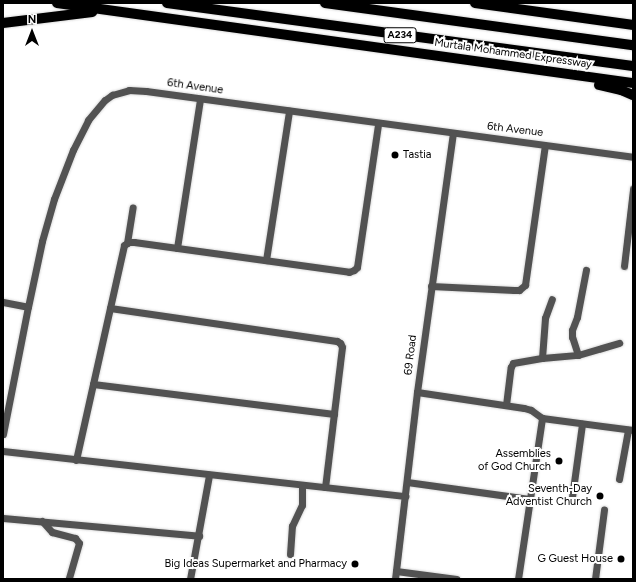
<!DOCTYPE html>
<style>
body{margin:0}
#map{position:relative;width:636px;height:582px;overflow:hidden;background:#fff;font-family:Figtree,sans-serif}
div>[style]{position:absolute}
.roads{filter:drop-shadow(0 0 1px #dbdbdb) drop-shadow(0 0 1px #dbdbdb)}
.minor>*{height:7px;margin:-3.5px;padding:0 3.5px;transform-origin:3.5px;border-radius:3.5px;background:#525252}
.highway>*{height:10px;margin:-5px;padding:0 5px;transform-origin:5px;border-radius:5px;background:#000}
.dots>*{width:11px;height:11px;translate:-50% -50%;box-sizing:border-box;border:2px solid #fff;border-radius:50%}
span{translate:-50% -50%;white-space:nowrap;text-align:center;line-height:1.15;-webkit-text-stroke:4px #fff;paint-order:stroke}
.shield-label span{padding:1px 3px;background:#fff;border:1px solid;border-radius:3px;-webkit-text-stroke-width:0}
.shield-label{font-size:10px;color:#000;font-weight:700}
.street-label{font-size:11px;color:#000}
.poi-label{font-size:11px;color:#000}
.left{translate:0 -50%;text-align:left}
.right{translate:-100% -50%;text-align:right}
.frame{position:absolute;inset:0;border:4px solid #000;pointer-events:none}
.north{position:absolute;left:12px;top:12px;width:40px;height:40px;-webkit-text-stroke:3px #fff;paint-order:stroke;rotate:0deg;font-size:11px;font-weight:700;line-height:16px;text-align:center;color:#000}
.north::after{content:'';display:block;margin:auto;width:14px;height:18px;background:#000;clip-path:polygon(50% 0,100% 100%,50% 72%,0 100%)}
</style>
<div id="map">
<div class="roads">
<div class="minor">
<div style="left:127px;top:243px;width:36px;rotate:-81deg"></div>
<div style="left:177px;top:248px;width:151px;rotate:-81.2deg"></div>
<div style="left:266px;top:260px;width:151px;rotate:-81.2deg"></div>
<div style="left:624px;top:266px;width:78px;rotate:-83.3deg"></div>
<div style="left:431px;top:286px;width:83px;rotate:2.8deg"></div>
<div style="left:514px;top:290px;width:5px"></div>
<div style="left:519px;top:290px;width:8px;rotate:-40deg"></div>
<div style="left:525px;top:285px;width:141px;rotate:-81.9deg"></div>
<div style="left:3px;top:302px;width:25px;rotate:11deg"></div>
<div style="left:110px;top:308px;width:229px;rotate:8.3deg"></div>
<div style="left:337px;top:341px;width:4px;rotate:34deg"></div>
<div style="left:340px;top:343px;width:4px;rotate:63deg"></div>
<div style="left:342px;top:347px;width:141px;rotate:96.9deg"></div>
<div style="left:578px;top:355px;width:19px;rotate:-108deg"></div>
<div style="left:572px;top:337px;width:7px;rotate:-90deg"></div>
<div style="left:572px;top:330px;width:14px;rotate:-69deg"></div>
<div style="left:577px;top:317px;width:48px;rotate:-79.2deg"></div>
<div style="left:542px;top:358px;width:40px;rotate:-85.7deg"></div>
<div style="left:545px;top:318px;width:20px;rotate:-70deg"></div>
<div style="left:93px;top:384px;width:243px;rotate:7.1deg"></div>
<div style="left:417px;top:392px;width:108px;rotate:8.5deg"></div>
<div style="left:524px;top:408px;width:7px;rotate:16deg"></div>
<div style="left:531px;top:410px;width:14px;rotate:36deg"></div>
<div style="left:542px;top:418px;width:92px;rotate:7.5deg"></div>
<div style="left:506px;top:405px;width:38px;rotate:-83deg"></div>
<div style="left:511px;top:367px;width:4px;rotate:-63deg"></div>
<div style="left:513px;top:363px;width:29px;rotate:-10deg"></div>
<div style="left:542px;top:358px;width:36px;rotate:-5deg"></div>
<div style="left:578px;top:355px;width:43px;rotate:-16.3deg"></div>
<div style="left:3px;top:434px;width:129px;rotate:-78.9deg"></div>
<div style="left:28px;top:307px;width:67px;rotate:-78deg"></div>
<div style="left:42px;top:241px;width:44px;rotate:-74.1deg"></div>
<div style="left:54px;top:199px;width:53px;rotate:-68.8deg"></div>
<div style="left:73px;top:150px;width:34px;rotate:-63deg"></div>
<div style="left:88px;top:120px;width:26px;rotate:-50deg"></div>
<div style="left:105px;top:100px;width:9px;rotate:-36deg"></div>
<div style="left:112px;top:95px;width:18px;rotate:-16deg"></div>
<div style="left:129px;top:90px;width:17px;rotate:3deg"></div>
<div style="left:146px;top:91px;width:491px;rotate:7.7deg"></div>
<div style="left:3px;top:451px;width:405px;rotate:6.4deg"></div>
<div style="left:76px;top:460px;width:220px;rotate:-77.4deg"></div>
<div style="left:124px;top:245px;width:6px;rotate:-31deg"></div>
<div style="left:129px;top:242px;width:5px"></div>
<div style="left:134px;top:242px;width:217px;rotate:7.9deg"></div>
<div style="left:349px;top:272px;width:5px;rotate:-22deg"></div>
<div style="left:354px;top:270px;width:4px;rotate:-45deg"></div>
<div style="left:357px;top:267px;width:145px;rotate:-81.6deg"></div>
<div style="left:619px;top:479px;width:50px;rotate:-79.6deg"></div>
<div style="left:407px;top:482px;width:123px;rotate:7.9deg"></div>
<div style="left:572px;top:497px;width:74px;rotate:-82.2deg"></div>
<div style="left:3px;top:518px;width:197px;rotate:5.2deg"></div>
<div style="left:42px;top:521px;width:15px;rotate:48deg"></div>
<div style="left:52px;top:532px;width:24px;rotate:15deg"></div>
<div style="left:75px;top:538px;width:6px;rotate:51deg"></div>
<div style="left:79px;top:543px;width:37px;rotate:106deg"></div>
<div style="left:290px;top:554px;width:28px;rotate:-86deg"></div>
<div style="left:292px;top:526px;width:23px;rotate:-65deg"></div>
<div style="left:302px;top:505px;width:20px;rotate:-90deg"></div>
<div style="left:396px;top:571px;width:61px;rotate:7.6deg"></div>
<div style="left:190px;top:579px;width:106px;rotate:-79.6deg"></div>
<div style="left:395px;top:579px;width:188px;rotate:-83.3deg"></div>
<div style="left:417px;top:392px;width:261px;rotate:-82.1deg"></div>
<div style="left:518px;top:579px;width:163px;rotate:-81.5deg"></div>
<div style="left:595px;top:579px;width:70px;rotate:-82.6deg"></div>
</div>
<div class="highway">
<div style="left:57px;top:3px;width:582px;rotate:7.91deg"></div>
<div style="left:167px;top:3px;width:470px;rotate:7.7deg"></div>
<div style="left:325px;top:3px;width:311px;rotate:7.8deg"></div>
<div style="left:475px;top:3px;width:160px;rotate:7.9deg"></div>
<div style="left:3px;top:23px;width:90px;rotate:-7deg"></div>
<div style="left:599px;top:85px;width:23px;rotate:13deg"></div>
<div style="left:621px;top:90px;width:13px;rotate:23deg"></div>
</div>
</div>
<div class="dots">
<div style="left:395px;top:155px;background:#000"></div>
<div style="left:559px;top:461px;background:#000"></div>
<div style="left:600px;top:496px;background:#000"></div>
<div style="left:621px;top:559px;background:#000"></div>
<div style="left:355px;top:564px;background:#000"></div>
</div>
<div class="shield-label">
<span style="left:400px;top:35px">A234</span>
</div>
<div class="street-label">
<span style="left:513px;top:54px;rotate:8deg">Murtala Mohammed Expressway</span>
<span style="left:195px;top:87px;rotate:8deg">6th Avenue</span>
<span style="left:515px;top:130px;rotate:7deg">6th Avenue</span>
<span style="left:411px;top:355px;rotate:-83deg">69 Road</span>
</div>
<div class="poi-label">
<span class="left" style="left:403px;top:155px">Tastia</span>
<span class="right" style="left:551px;top:461px">Assemblies<br>of God Church</span>
<span class="right" style="left:592px;top:496px">Seventh-Day<br>Adventist Church</span>
<span class="right" style="left:613px;top:559px">G Guest House</span>
<span class="right" style="left:347px;top:564px">Big Ideas Supermarket and Pharmacy</span>
</div>
<div class="frame"></div>
<div class="north">N</div>
</div>
